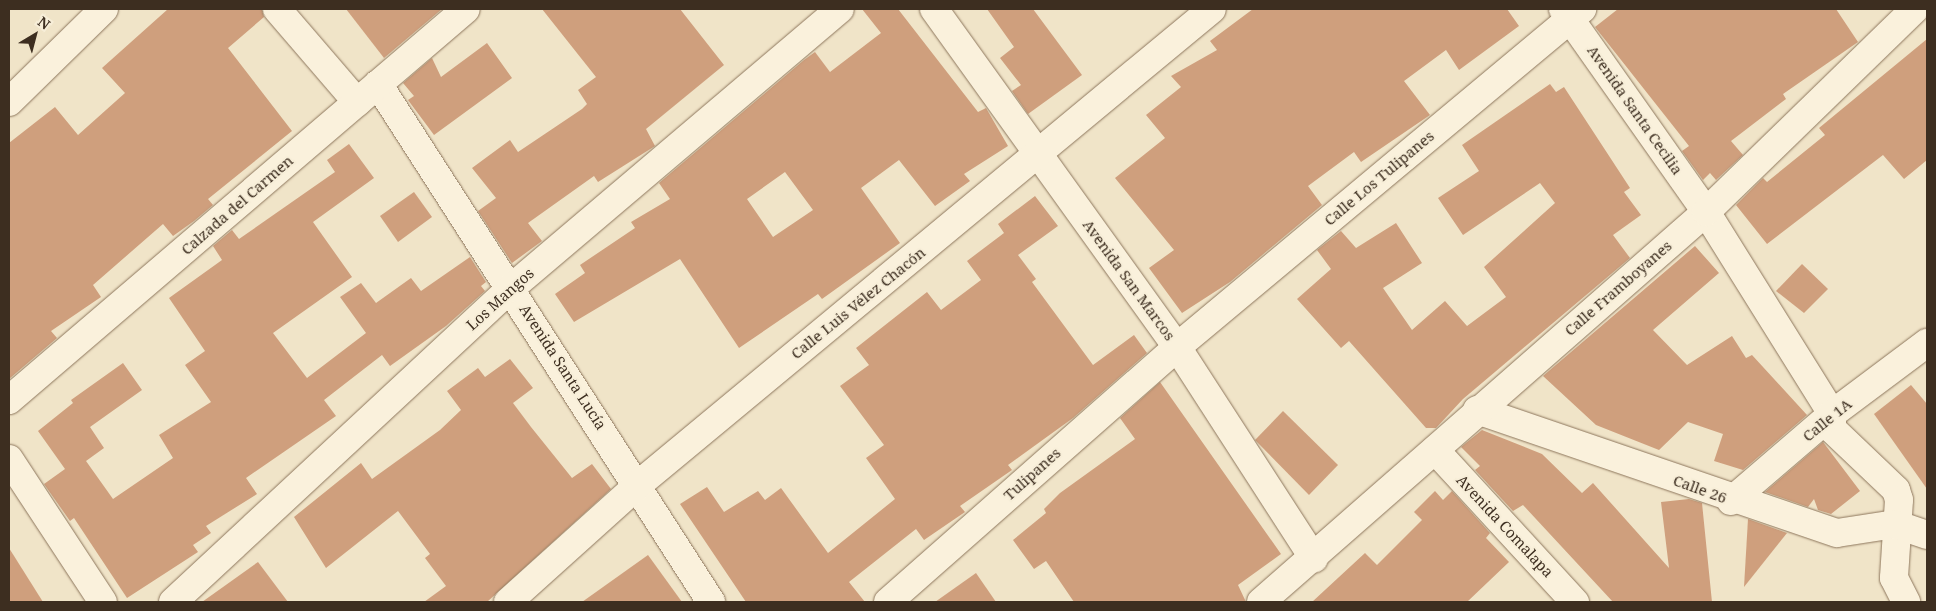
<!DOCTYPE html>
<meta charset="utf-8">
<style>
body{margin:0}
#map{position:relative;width:1936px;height:611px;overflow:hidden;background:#f0e4c8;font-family:"Noto Serif",serif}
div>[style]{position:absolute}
.building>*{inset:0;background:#cf9f7d}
.roads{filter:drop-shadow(0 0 1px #8d765c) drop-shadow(0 0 1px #8d765c)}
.minor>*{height:28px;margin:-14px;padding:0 14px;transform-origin:14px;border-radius:14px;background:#faf1dc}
.tertiary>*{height:28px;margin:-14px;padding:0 14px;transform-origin:14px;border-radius:14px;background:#faf1dc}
span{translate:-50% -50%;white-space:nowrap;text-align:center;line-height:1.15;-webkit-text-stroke:4px #f7eed8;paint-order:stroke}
.street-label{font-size:15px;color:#3d2e20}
.frame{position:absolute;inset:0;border:10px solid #3d2e20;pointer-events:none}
.north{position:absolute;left:10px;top:10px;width:50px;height:50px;-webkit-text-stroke:4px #f7eed8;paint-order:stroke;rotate:37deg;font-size:14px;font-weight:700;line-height:20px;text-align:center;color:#3d2e20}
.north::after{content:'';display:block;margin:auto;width:18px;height:22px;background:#3d2e20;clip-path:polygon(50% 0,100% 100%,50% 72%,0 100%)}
</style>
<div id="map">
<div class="building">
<div style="clip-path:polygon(168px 9px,262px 9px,264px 17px,228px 48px,292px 131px,208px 199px,213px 205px,194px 221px,173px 236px,163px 224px,93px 285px,101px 297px,51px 331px,57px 338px,9px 379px,9px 143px,55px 107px,78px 135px,125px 93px,102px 68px)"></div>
<div style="clip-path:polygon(346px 9px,442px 9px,384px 58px)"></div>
<div style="clip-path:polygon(542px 9px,680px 9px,724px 65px,646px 129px,655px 146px,598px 182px,594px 176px,528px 223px,542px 241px,512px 263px,478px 211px,496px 198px,472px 168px,510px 140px,518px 152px,582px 109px,587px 104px,578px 90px,596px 77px)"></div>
<div style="clip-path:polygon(evenodd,862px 9px,898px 9px,978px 112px,986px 108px,1008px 146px,964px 174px,970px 181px,935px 206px,899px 160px,861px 188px,900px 243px,822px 299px,818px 294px,739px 348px,680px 259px,574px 322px,555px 294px,585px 273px,580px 265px,635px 228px,631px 222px,670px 199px,659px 183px,804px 60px,815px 52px,830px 72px,881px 33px,862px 9px,785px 172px,813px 210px,773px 237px,747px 199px,785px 172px)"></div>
<div style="clip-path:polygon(987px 9px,1033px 9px,1082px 75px,1028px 114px,1012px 91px,1021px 85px,1000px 58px,1014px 47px)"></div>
<div style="clip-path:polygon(1253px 9px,1507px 9px,1519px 26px,1459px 70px,1446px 50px,1404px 81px,1430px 115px,1361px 162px,1354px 152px,1308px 186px,1322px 205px,1230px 282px,1182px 313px,1149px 268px,1174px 250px,1115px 178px,1165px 138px,1146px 115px,1181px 87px,1171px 76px,1217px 50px,1210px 41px)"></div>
<div style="clip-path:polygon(1618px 9px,1836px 9px,1858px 42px,1783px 94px,1786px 99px,1731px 141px,1743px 155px,1716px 180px,1710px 173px,1703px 180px,1682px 151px,1689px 146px,1595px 27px)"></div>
<div style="clip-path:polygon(1927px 39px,1927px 160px,1904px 179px,1883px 155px,1767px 244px,1736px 205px,1763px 178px,1767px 182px,1825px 135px,1819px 128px)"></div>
<div style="clip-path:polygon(487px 43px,512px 78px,434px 135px,408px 100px,414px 96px,403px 83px,432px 58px,441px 77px)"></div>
<div style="clip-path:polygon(1550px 84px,1556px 92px,1564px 87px,1630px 188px,1624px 192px,1641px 215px,1613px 235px,1630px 258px,1463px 399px,1436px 428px,1426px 428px,1349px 341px,1341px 348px,1297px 299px,1331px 269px,1317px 250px,1341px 231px,1356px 248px,1396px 223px,1422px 263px,1383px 288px,1412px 330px,1445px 301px,1467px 326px,1506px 297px,1484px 267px,1555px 203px,1540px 183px,1463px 235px,1438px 198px,1479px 171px,1462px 145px)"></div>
<div style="clip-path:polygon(349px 144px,374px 178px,313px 222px,352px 277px,273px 333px,307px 378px,366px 333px,340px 297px,361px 283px,376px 303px,411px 278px,421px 291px,470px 257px,486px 282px,481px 286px,485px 291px,446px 326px,390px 366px,382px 355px,324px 400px,336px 416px,246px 478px,257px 494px,206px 526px,211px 533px,193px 545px,198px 552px,127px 598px,74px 518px,70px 521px,44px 484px,65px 469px,38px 431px,73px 403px,71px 400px,123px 363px,142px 390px,90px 427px,104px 448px,86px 461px,113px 499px,173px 458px,159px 435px,211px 402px,185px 365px,205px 351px,169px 298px,222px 260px,213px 246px,232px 230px,239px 239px,335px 172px,327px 160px)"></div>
<div style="clip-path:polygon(414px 192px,432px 217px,398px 242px,380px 216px)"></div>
<div style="clip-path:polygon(1035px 196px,1058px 226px,1018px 255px,1036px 279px,1032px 282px,1093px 365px,1134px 335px,1147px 353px,1073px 418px,1008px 465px,1012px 470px,960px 506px,965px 512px,924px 540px,916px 529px,849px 582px,865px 602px,746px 602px,680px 504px,707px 487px,724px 512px,758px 491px,765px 500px,781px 488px,828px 553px,895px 499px,866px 458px,884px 445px,840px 386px,869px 365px,856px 348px,927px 292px,941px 310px,981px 280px,967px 261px,1004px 233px,998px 224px)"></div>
<div style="clip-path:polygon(1695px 246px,1719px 273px,1653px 330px,1687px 365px,1732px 336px,1746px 358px,1752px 355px,1807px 415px,1743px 470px,1714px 461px,1723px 434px,1688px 422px,1659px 450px,1596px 425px,1543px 376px)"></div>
<div style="clip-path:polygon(1802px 264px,1828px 289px,1804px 313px,1776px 291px)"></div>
<div style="clip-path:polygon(510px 359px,533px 388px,513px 403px,531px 427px,572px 478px,592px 464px,611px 489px,487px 602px,424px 602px,446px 586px,425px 558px,430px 554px,398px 511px,326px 568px,294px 517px,361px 463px,372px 479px,440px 430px,461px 410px,447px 391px,478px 368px,485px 377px)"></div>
<div style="clip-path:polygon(1160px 382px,1281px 554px,1238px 585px,1246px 602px,1074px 602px,1046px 561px,1034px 569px,1013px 540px,1046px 513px,1044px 509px,1060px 493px,1135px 439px,1120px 418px)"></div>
<div style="clip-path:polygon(1911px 385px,1927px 404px,1927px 489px,1874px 414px)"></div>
<div style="clip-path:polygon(1283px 411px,1338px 465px,1309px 495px,1255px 440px)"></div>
<div style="clip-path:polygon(1482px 430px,1542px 454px,1582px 493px,1593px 483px,1669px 568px,1661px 502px,1689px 499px,1702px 503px,1712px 602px,1613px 602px,1523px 505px,1513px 511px,1475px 470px,1480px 466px,1461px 447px)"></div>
<div style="clip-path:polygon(1823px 442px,1860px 491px,1831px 514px,1818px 510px,1814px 499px,1808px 507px,1765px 492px)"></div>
<div style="clip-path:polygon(1435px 491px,1443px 500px,1452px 491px,1490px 533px,1486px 538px,1509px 562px,1467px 602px,1312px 602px,1365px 553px,1377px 565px,1422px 520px,1414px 512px)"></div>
<div style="clip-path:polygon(1748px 519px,1787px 533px,1744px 587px)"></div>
<div style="clip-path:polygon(9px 548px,43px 602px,9px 602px)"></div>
<div style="clip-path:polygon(648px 555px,682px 602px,582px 602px)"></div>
<div style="clip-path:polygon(258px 562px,288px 602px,202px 602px)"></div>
<div style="clip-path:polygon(976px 573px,996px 602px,935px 602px)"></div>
</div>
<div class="roads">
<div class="minor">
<div style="left:277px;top:9px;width:123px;rotate:49.3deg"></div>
<div style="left:934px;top:9px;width:416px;rotate:54.3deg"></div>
<div style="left:1177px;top:347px;width:252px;rotate:57.1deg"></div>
<div style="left:1563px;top:9px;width:248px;rotate:54.8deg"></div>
<div style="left:1706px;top:212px;width:238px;rotate:58deg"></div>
<div style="left:1832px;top:414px;width:15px;rotate:90deg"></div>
<div style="left:1832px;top:429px;width:88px;rotate:43.6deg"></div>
<div style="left:1896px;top:490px;width:10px;rotate:73deg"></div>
<div style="left:1899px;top:500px;width:78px;rotate:93.7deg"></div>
<div style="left:1894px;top:578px;width:27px;rotate:63deg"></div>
<div style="left:378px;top:84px;width:616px;rotate:57.26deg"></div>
<div style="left:9px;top:400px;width:601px;rotate:-40.55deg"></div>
<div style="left:1477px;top:410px;width:380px;rotate:18.9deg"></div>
<div style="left:1837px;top:533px;width:59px;rotate:-8.8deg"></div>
<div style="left:1895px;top:524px;width:34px;rotate:19deg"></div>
<div style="left:1435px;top:450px;width:207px;rotate:47.4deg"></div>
<div style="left:1731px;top:501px;width:133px;rotate:-40.7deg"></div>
<div style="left:1832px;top:414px;width:119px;rotate:-36.8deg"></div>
<div style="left:173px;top:602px;width:461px;rotate:-42.9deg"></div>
<div style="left:511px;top:288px;width:431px;rotate:-40.3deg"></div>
<div style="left:508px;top:602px;width:176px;rotate:-42deg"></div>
<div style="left:639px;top:484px;width:744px;rotate:-39.66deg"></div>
<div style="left:888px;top:602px;width:385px;rotate:-41.4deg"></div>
<div style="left:1177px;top:347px;width:528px;rotate:-39.85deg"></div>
<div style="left:1261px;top:602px;width:592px;rotate:-41.23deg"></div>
<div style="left:1706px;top:212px;width:291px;rotate:-44.2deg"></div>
</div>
<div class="tertiary">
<div style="left:9px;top:102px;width:133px;rotate:-44.4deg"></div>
<div style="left:9px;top:459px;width:171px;rotate:56.7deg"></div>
</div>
</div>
<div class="street-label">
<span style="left:1635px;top:110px;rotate:55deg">Avenida Santa Cecilia</span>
<span style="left:1379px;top:178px;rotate:-40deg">Calle Los Tulipanes</span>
<span style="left:237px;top:205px;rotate:-41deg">Calzada del Carmen</span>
<span style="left:1129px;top:280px;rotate:54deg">Avenida San Marcos</span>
<span style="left:1618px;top:288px;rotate:-41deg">Calle Framboyanes</span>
<span style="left:500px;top:299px;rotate:-42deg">Los Mangos</span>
<span style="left:858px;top:303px;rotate:-39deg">Calle Luis Vélez Chacón</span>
<span style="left:563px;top:367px;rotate:57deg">Avenida Santa Lucía</span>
<span style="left:1827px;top:420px;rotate:-39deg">Calle 1A</span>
<span style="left:1032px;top:474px;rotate:-42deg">Tulipanes</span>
<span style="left:1700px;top:489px;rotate:20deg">Calle 26</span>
<span style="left:1505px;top:526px;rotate:47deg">Avenida Comalapa</span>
</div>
<div class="frame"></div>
<div class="north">N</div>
</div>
